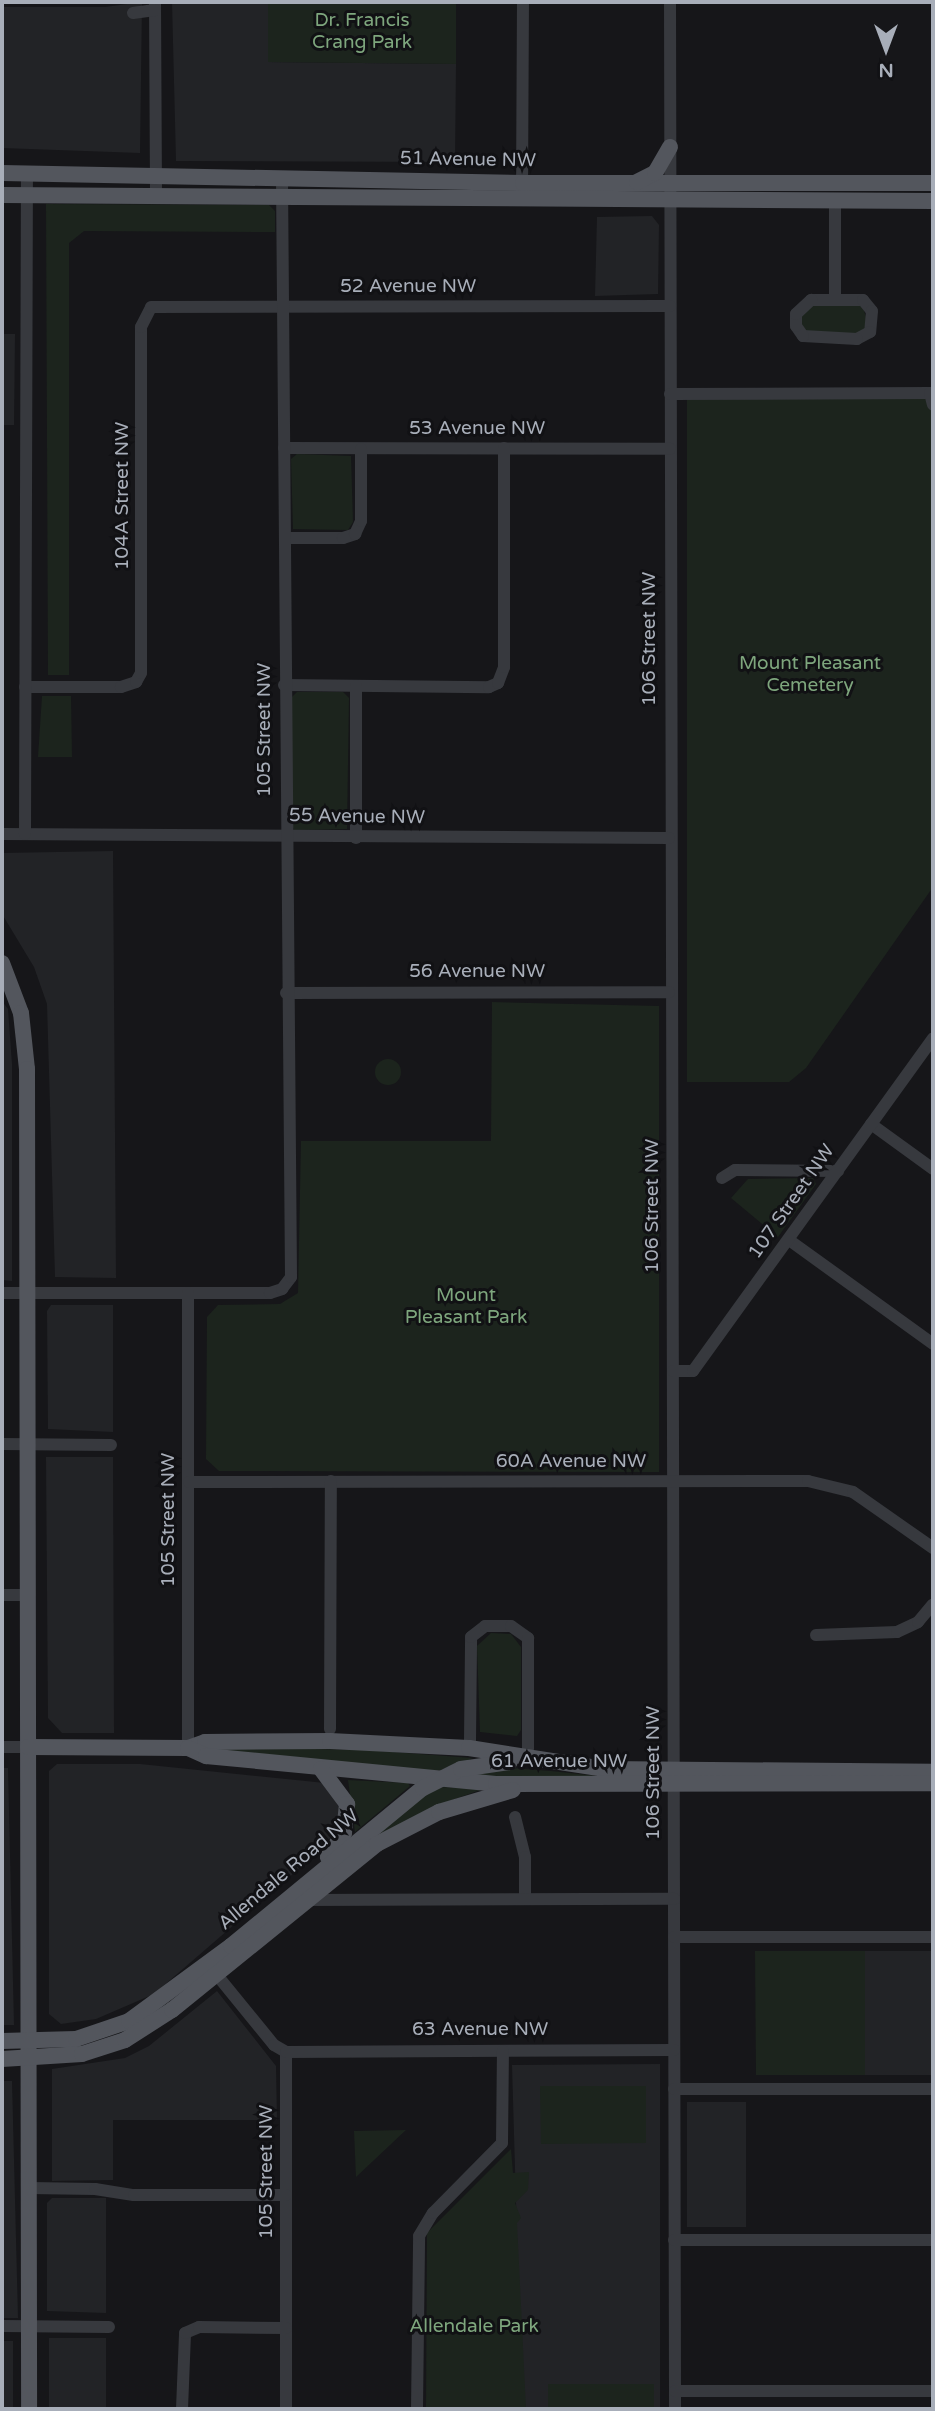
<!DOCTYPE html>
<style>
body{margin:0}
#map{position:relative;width:935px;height:2411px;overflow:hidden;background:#161619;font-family:"Varela Round",sans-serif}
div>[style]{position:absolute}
.built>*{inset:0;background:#222326}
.green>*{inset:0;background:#1c241d}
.round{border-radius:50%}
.minor>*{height:12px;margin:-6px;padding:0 6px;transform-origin:6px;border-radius:6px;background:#37393e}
.major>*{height:16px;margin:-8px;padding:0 8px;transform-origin:8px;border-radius:8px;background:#53565d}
span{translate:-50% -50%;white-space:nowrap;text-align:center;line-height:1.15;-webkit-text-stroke:6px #111114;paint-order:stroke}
.park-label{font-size:19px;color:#7ea67d}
.street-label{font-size:19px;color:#a8aeb9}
.frame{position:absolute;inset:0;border:4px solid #a8aeb9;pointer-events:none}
.north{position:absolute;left:851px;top:14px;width:70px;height:70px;-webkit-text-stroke:5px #111114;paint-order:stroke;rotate:180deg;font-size:19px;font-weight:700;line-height:28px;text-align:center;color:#a8aeb9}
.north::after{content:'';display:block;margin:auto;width:24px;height:32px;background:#a8aeb9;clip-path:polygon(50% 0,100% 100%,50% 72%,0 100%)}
</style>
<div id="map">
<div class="built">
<div style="clip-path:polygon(142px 2px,140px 153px,2px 148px,2px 7px,105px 7px)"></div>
<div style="clip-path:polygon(172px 2px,268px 2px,269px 62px,456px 64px,455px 162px,176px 161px)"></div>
<div style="clip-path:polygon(652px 216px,659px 225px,658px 294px,595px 296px,597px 217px)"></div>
<div style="clip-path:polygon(2px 334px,15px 334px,14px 425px,2px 425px)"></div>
<div style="clip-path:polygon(113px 851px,116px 1278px,55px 1277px,47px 1004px,34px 967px,2px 914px,2px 853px)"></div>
<div style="clip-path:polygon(2px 1001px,8px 1009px,12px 1064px,12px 1281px,2px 1280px)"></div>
<div style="clip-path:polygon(51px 1305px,113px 1305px,113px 1432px,48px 1429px,47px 1311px)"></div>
<div style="clip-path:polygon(46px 1457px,113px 1457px,114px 1733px,62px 1733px,48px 1718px)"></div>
<div style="clip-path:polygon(57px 1764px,140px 1764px,325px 1783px,339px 1807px,339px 1816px,331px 1837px,317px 1853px,154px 1994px,96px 2019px,61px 2024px,49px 2014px,49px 1771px)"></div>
<div style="clip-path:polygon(2px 1768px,8px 1768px,14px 2025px,2px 2025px)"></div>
<div style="clip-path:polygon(865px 1951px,933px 1951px,933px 2075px,865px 2075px)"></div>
<div style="clip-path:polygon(217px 1991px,276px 2066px,277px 2120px,113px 2120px,113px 2180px,52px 2181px,52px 2069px,125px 2058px,149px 2046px)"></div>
<div style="clip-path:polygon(660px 2064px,660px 2409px,522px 2409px,512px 2065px)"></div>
<div style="clip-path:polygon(2px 2081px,12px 2081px,18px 2318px,2px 2318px)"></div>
<div style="clip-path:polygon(687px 2102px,746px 2102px,746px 2227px,687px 2227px)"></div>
<div style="clip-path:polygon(52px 2198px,106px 2198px,106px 2313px,47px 2311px,47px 2203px)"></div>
<div style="clip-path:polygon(49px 2338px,106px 2338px,106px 2409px,49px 2409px)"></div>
<div style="clip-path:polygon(2px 2341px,13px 2341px,13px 2409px,2px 2409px)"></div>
</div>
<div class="green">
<div style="clip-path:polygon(268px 2px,456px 2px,456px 64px,268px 62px)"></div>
<div style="clip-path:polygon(46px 204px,269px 205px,275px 211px,275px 232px,84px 231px,69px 243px,69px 675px,48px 675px)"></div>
<div style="clip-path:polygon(811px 304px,862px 304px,868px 324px,862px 333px,812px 335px,802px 329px,800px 315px)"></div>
<div style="clip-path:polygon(925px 398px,933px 410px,933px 887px,806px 1068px,789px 1082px,687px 1082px,687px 399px)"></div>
<div style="clip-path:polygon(297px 454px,351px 456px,353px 522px,348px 530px,293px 529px,291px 459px)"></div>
<div style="clip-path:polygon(297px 692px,343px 692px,349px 698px,347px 829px,294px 830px,292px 825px,291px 698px)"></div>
<div style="clip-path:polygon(42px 696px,71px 696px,72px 757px,38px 757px)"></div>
<div style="clip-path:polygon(492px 1002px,659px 1006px,659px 1472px,219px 1471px,206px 1459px,207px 1317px,218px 1305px,280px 1304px,298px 1293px,301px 1141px,491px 1141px)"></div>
<div class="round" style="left:375px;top:1059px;width:26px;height:26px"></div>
<div style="clip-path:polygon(813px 1178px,816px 1184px,778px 1237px,731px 1198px,748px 1179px)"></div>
<div style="clip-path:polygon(491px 1633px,511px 1634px,521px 1647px,521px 1730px,517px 1736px,480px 1732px,477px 1646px)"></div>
<div style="clip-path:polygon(217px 1747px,366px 1750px,473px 1758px,433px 1773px,216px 1753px)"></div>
<div style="clip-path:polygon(499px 1767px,551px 1771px,598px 1776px,517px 1779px,461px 1773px)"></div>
<div style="clip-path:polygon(348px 1780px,408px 1783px,410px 1786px,355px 1832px)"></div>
<div style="clip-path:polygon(433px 1787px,486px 1788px,452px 1800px,331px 1866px)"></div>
<div style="clip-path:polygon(755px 1951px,865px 1951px,865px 2075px,756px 2075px)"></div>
<div style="clip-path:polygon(540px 2086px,646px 2086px,646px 2143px,541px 2144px)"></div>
<div style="clip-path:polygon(406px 2130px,356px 2177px,356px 2178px,354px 2131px)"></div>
<div style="clip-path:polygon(511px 2149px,513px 2173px,529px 2172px,528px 2190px,515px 2203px,521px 2218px,517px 2223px,526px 2409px,426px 2409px,427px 2233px)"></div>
<div style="clip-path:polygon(548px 2384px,654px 2384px,654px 2409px,548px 2409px)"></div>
</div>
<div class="minor">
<div style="left:155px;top:2px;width:194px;rotate:89.7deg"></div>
<div style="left:670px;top:2px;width:2407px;rotate:89.88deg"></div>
<div style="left:133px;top:13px;width:22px;rotate:-8deg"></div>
<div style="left:522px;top:190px;width:188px;rotate:-89.7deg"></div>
<div style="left:835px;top:201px;width:99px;rotate:90deg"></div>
<div style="left:811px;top:300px;width:52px"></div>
<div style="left:863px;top:300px;width:14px;rotate:51deg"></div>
<div style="left:872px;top:311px;width:21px;rotate:95deg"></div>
<div style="left:870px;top:332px;width:15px;rotate:152deg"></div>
<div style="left:857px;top:339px;width:54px;rotate:-176.8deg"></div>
<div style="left:803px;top:336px;width:12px;rotate:-125deg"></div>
<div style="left:796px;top:326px;width:12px;rotate:-90deg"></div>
<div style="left:796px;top:314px;width:21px;rotate:-43deg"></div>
<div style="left:670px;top:394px;width:260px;rotate:-0.2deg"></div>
<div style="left:930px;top:393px;width:12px;rotate:76deg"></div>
<div style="left:284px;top:448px;width:386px;rotate:0.1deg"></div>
<div style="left:285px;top:538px;width:58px"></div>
<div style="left:343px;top:538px;width:13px;rotate:-18deg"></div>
<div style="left:355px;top:534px;width:14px;rotate:-65deg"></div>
<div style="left:361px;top:521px;width:72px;rotate:-90deg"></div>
<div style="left:284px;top:685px;width:205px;rotate:0.6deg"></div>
<div style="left:489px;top:687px;width:10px;rotate:-24deg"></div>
<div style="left:498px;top:683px;width:17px;rotate:-69deg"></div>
<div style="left:504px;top:667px;width:219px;rotate:-90deg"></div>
<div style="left:356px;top:686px;width:152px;rotate:90deg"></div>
<div style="left:25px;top:687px;width:96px"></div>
<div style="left:121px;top:687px;width:16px;rotate:-18deg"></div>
<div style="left:136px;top:682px;width:10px;rotate:-61deg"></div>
<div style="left:141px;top:673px;width:346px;rotate:-90deg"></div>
<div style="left:141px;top:327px;width:22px;rotate:-63deg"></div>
<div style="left:151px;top:307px;width:519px;rotate:-0.11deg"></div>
<div style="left:2px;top:834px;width:667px;rotate:0.34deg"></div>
<div style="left:25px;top:834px;width:661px;rotate:-89.83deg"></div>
<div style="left:286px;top:993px;width:383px;rotate:-0.1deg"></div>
<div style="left:871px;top:1124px;width:77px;rotate:36deg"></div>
<div style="left:722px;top:1178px;width:15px;rotate:-32deg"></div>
<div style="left:735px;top:1170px;width:103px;rotate:0.6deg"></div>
<div style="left:789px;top:1240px;width:178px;rotate:35.8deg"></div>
<div style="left:2px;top:1293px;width:268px"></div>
<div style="left:270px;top:1293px;width:13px;rotate:-18deg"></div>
<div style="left:282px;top:1289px;width:15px;rotate:-53deg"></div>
<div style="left:291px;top:1277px;width:1099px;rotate:-90.47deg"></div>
<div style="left:188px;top:1293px;width:455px;rotate:90deg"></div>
<div style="left:673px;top:1371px;width:20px"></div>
<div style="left:693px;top:1371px;width:410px;rotate:-54.2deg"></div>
<div style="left:2px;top:1444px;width:109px;rotate:0.5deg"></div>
<div style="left:189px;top:1482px;width:619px;rotate:-0.09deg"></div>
<div style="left:808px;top:1481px;width:46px;rotate:13.7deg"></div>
<div style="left:853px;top:1492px;width:98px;rotate:35deg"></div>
<div style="left:2px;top:1595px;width:26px"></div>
<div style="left:816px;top:1635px;width:81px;rotate:-2.1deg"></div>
<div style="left:897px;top:1632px;width:23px;rotate:-25deg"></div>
<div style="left:918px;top:1622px;width:23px;rotate:-50deg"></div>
<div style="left:330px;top:1729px;width:248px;rotate:-89.8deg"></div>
<div style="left:470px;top:1741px;width:104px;rotate:-89.4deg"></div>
<div style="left:471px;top:1637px;width:18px;rotate:-38deg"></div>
<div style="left:485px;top:1626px;width:26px"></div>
<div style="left:511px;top:1626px;width:21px;rotate:35deg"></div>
<div style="left:528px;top:1638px;width:111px;rotate:90deg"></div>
<div style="left:2px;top:1747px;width:26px"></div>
<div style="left:515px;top:1817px;width:41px;rotate:76deg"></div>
<div style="left:525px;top:1857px;width:42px;rotate:90deg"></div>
<div style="left:304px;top:1900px;width:370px;rotate:-0.2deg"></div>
<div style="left:674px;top:1937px;width:259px"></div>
<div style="left:212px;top:1969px;width:98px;rotate:50.8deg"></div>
<div style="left:274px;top:2045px;width:14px;rotate:30deg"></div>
<div style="left:286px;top:2052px;width:357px;rotate:90deg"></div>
<div style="left:286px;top:2052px;width:388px;rotate:-0.3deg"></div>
<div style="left:674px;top:2089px;width:259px"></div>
<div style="left:30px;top:2188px;width:65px;rotate:0.9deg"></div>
<div style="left:95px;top:2189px;width:39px;rotate:9deg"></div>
<div style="left:134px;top:2195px;width:152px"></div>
<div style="left:674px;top:2240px;width:259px"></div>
<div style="left:2px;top:2326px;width:107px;rotate:0.5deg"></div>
<div style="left:675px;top:2391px;width:258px"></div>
<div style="left:182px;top:2409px;width:76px;rotate:-87.7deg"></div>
<div style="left:185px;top:2333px;width:15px;rotate:-23deg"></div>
<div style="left:199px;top:2327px;width:87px;rotate:0.7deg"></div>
<div style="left:417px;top:2409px;width:173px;rotate:-89.3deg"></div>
<div style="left:419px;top:2236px;width:27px;rotate:-59deg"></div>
<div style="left:433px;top:2213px;width:98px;rotate:-45.4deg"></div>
<div style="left:502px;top:2143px;width:92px;rotate:-89.4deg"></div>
</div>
<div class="major">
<div style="left:2px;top:173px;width:521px;rotate:1.1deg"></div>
<div style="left:523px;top:183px;width:410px"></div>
<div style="left:637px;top:182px;width:20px;rotate:-27deg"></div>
<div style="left:655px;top:173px;width:30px;rotate:-60deg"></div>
<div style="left:2px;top:195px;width:931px;rotate:0.37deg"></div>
<div style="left:2px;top:963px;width:53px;rotate:69.2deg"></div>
<div style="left:21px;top:1013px;width:56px;rotate:83.9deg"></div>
<div style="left:27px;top:1069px;width:1340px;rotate:89.91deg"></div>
<div style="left:28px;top:1747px;width:160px;rotate:0.4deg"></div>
<div style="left:188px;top:1748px;width:18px;rotate:-19deg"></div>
<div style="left:205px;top:1742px;width:125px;rotate:-0.5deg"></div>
<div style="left:330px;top:1741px;width:139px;rotate:2.9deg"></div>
<div style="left:469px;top:1748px;width:138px;rotate:8.8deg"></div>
<div style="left:605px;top:1769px;width:328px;rotate:0.5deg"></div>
<div style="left:188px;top:1748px;width:20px;rotate:24deg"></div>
<div style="left:206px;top:1756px;width:291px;rotate:5.5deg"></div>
<div style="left:496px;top:1784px;width:437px;rotate:-0.1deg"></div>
<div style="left:321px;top:1769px;width:44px;rotate:53.4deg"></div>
<div style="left:347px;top:1804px;width:29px;rotate:96deg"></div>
<div style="left:344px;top:1833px;width:29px;rotate:124deg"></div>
<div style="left:2px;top:2041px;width:74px;rotate:-1.5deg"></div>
<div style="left:76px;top:2039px;width:56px;rotate:-18.8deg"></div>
<div style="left:129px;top:2021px;width:127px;rotate:-36.3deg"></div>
<div style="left:231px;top:1946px;width:249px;rotate:-39.5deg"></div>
<div style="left:423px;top:1788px;width:42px;rotate:-26.6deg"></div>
<div style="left:461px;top:1769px;width:49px;rotate:-8.1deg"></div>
<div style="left:2px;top:2059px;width:80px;rotate:-3.6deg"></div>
<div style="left:82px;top:2054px;width:45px;rotate:-18deg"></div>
<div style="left:125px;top:2040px;width:56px;rotate:-32.6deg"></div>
<div style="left:172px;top:2010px;width:264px;rotate:-39deg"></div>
<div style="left:377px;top:1844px;width:70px;rotate:-27.3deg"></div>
<div style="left:439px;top:1812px;width:77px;rotate:-16.6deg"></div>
</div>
<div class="park-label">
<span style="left:362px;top:32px">Dr. Francis<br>Crang Park</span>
<span style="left:810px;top:675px">Mount Pleasant<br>Cemetery</span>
<span style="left:466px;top:1307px">Mount<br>Pleasant Park</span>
<span style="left:474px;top:2327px">Allendale Park</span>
</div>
<div class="street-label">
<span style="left:468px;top:160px;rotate:1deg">51 Avenue NW</span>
<span style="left:408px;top:287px">52 Avenue NW</span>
<span style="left:477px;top:429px">53 Avenue NW</span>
<span style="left:123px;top:496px;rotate:-90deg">104A Street NW</span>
<span style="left:650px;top:639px;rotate:-90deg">106 Street NW</span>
<span style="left:265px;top:730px;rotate:-90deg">105 Street NW</span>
<span style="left:357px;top:817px;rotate:1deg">55 Avenue NW</span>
<span style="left:477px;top:972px">56 Avenue NW</span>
<span style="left:792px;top:1202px;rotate:-55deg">107 Street NW</span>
<span style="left:653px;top:1206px;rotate:-90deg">106 Street NW</span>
<span style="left:571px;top:1462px">60A Avenue NW</span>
<span style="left:169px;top:1520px;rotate:-90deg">105 Street NW</span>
<span style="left:559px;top:1762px">61 Avenue NW</span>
<span style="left:654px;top:1773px;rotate:-90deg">106 Street NW</span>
<span style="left:289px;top:1870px;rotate:-40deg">Allendale Road NW</span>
<span style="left:480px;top:2030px">63 Avenue NW</span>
<span style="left:267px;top:2172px;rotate:-90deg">105 Street NW</span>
</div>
<div class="frame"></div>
<div class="north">N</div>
</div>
